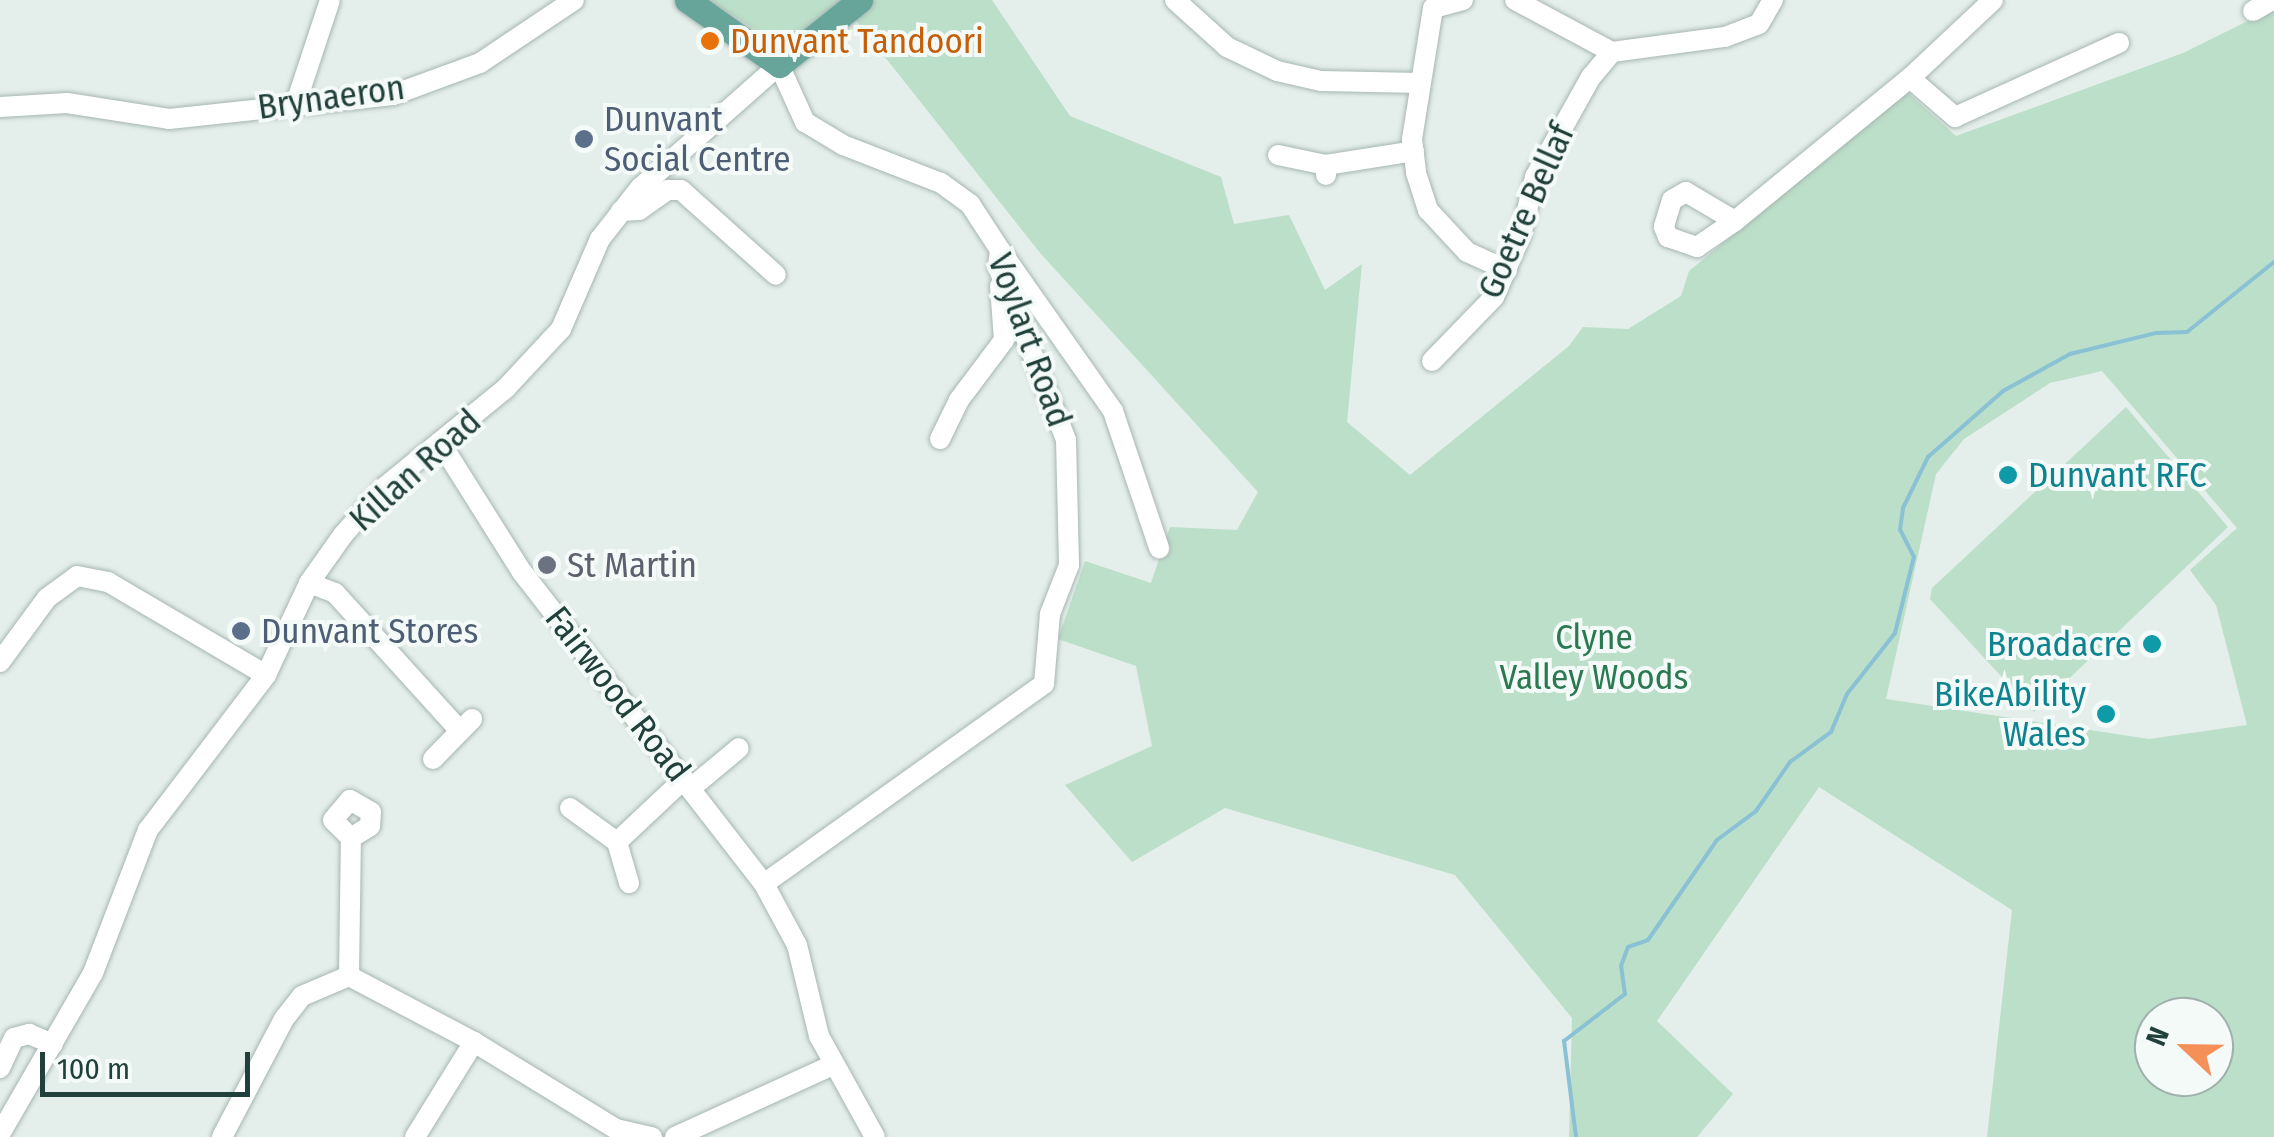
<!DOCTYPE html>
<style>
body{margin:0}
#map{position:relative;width:2274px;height:1137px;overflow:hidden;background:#e4eeea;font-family:"Fira Sans Condensed",sans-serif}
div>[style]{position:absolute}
.green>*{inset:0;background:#bcdfc9}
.stream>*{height:4px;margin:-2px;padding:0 2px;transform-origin:2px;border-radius:2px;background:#8ac1d4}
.roads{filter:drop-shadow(0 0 2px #a6b6b2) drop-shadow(0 0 2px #a6b6b2)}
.minor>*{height:20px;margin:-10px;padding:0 10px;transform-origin:10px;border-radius:10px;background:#fff}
.major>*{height:25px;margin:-12.5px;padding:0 12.5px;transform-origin:12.5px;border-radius:12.5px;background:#67a59b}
.dots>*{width:28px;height:28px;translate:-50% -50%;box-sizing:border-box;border:5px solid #f4faf8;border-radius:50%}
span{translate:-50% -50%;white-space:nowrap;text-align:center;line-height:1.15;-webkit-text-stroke:8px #f4faf8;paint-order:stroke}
.food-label{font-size:35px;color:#c56008}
.left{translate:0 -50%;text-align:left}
.street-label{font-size:35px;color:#22403b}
.service-label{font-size:35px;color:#4e5e75}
.culture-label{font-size:35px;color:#0d838f}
.right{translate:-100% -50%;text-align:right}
.worship-label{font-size:35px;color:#5b616d}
.park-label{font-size:35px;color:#2b7951}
.north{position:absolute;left:2134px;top:997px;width:100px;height:100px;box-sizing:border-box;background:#f4faf8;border:2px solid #a0b0ac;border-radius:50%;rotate:292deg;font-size:28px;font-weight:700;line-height:40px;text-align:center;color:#22403b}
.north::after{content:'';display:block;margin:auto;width:35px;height:45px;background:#f69059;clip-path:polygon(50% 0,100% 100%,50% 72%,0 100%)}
.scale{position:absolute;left:40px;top:1052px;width:210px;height:45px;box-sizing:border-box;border:5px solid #22403b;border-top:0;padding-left:12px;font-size:30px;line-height:35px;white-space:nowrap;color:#22403b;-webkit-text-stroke:8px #f4faf8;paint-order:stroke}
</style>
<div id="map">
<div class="green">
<div style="clip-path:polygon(evenodd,709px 0,992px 0,1070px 116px,1221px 177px,1234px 224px,1289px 215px,1325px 290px,1362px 264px,1347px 422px,1410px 475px,1569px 346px,1583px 327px,1628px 329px,1681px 296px,1689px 271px,1907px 92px,1956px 136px,2183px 53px,2274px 8px,2274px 1137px,1987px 1137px,2012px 910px,1819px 787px,1657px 1021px,1733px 1094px,1697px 1137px,1569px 1137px,1572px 1018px,1455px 875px,1225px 808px,1132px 862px,1065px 785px,1152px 746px,1136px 666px,1058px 639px,1085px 561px,1151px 583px,1170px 527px,1237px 530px,1258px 492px,1041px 254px,854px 18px,787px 38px,756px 30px,709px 0,2102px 371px,2237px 528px,2190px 570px,2216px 605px,2247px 725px,2149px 739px,1886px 699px,1936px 474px,1964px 439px,2050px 383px,2102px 371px,709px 0,2154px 1017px,2214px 1017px,2214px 1077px,2154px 1077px,2154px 1017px)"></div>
<div style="clip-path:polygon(2126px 407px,2228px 527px,2034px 712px,1930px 599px,1932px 588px)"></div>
</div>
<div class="stream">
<div style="left:1576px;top:1137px;width:97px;rotate:-97.1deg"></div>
<div style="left:1564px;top:1041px;width:77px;rotate:-37.6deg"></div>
<div style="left:1625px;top:994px;width:28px;rotate:-98deg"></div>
<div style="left:1621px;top:966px;width:20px;rotate:-70deg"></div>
<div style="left:1628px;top:947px;width:21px;rotate:-19deg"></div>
<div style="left:1648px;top:940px;width:121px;rotate:-55.4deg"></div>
<div style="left:1717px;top:840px;width:49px;rotate:-36.6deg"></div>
<div style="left:1756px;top:811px;width:60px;rotate:-55.2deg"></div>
<div style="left:1790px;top:762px;width:51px;rotate:-36.2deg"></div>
<div style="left:1831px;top:732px;width:41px;rotate:-67.2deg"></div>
<div style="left:1847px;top:694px;width:78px;rotate:-51.8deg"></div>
<div style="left:1895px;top:633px;width:78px;rotate:-76deg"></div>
<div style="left:1914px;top:557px;width:30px;rotate:-117deg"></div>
<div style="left:1900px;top:530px;width:22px;rotate:-82deg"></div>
<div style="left:1903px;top:508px;width:57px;rotate:-63.9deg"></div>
<div style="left:1928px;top:457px;width:100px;rotate:-41.3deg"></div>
<div style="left:2003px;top:391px;width:77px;rotate:-28.9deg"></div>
<div style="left:2070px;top:354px;width:89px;rotate:-13.7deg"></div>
<div style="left:2156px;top:333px;width:31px;rotate:-2deg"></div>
<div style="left:2187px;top:332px;width:112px;rotate:-38.8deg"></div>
</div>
<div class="roads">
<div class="minor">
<div style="left:1175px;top:0;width:70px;rotate:42.1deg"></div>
<div style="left:1227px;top:47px;width:55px;rotate:25.6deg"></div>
<div style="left:1277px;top:71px;width:45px;rotate:12.8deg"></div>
<div style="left:1321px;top:81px;width:99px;rotate:1.2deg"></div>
<div style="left:1463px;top:0;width:31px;rotate:165deg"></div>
<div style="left:1433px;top:8px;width:133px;rotate:99.1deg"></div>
<div style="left:1412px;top:139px;width:34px;rotate:83deg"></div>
<div style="left:1416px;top:173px;width:39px;rotate:72deg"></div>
<div style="left:1428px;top:210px;width:57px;rotate:47.1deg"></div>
<div style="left:1467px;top:252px;width:44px;rotate:24.2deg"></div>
<div style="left:1515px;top:0;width:110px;rotate:28.2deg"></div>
<div style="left:2253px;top:11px;width:22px;rotate:-30deg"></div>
<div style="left:1910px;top:78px;width:60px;rotate:40.9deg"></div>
<div style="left:1955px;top:117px;width:180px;rotate:-24.3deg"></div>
<div style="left:296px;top:103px;width:108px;rotate:-71.7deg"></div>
<div style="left:0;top:107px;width:67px;rotate:-3.4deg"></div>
<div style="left:67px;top:103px;width:103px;rotate:8.9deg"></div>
<div style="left:169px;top:119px;width:225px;rotate:-6.1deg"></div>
<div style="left:393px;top:95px;width:93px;rotate:-20.2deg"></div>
<div style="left:480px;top:63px;width:113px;rotate:-33.8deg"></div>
<div style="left:1278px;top:155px;width:49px;rotate:11.8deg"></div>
<div style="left:1326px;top:165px;width:10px;rotate:90deg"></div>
<div style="left:1326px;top:165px;width:89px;rotate:-9deg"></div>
<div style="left:621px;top:211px;width:18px;rotate:-3deg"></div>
<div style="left:639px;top:210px;width:35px;rotate:-35deg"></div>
<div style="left:668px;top:190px;width:13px"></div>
<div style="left:681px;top:190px;width:127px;rotate:41.8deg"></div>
<div style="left:1735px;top:221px;width:57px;rotate:-149.4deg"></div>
<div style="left:1686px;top:192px;width:16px;rotate:150deg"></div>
<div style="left:1672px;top:200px;width:28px;rotate:107deg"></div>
<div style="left:1664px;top:227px;width:11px;rotate:68deg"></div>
<div style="left:1668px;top:237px;width:31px;rotate:19deg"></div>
<div style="left:1697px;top:247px;width:46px;rotate:-34.4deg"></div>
<div style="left:1735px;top:221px;width:226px;rotate:-39.3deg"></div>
<div style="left:1910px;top:78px;width:114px;rotate:-43.2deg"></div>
<div style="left:1002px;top:253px;width:193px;rotate:54.9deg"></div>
<div style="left:1113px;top:411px;width:145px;rotate:71.4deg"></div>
<div style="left:1432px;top:361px;width:89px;rotate:-45.9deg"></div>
<div style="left:1494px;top:297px;width:68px;rotate:-66.5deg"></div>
<div style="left:1521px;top:235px;width:60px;rotate:-76.4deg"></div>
<div style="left:1535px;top:177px;width:115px;rotate:-60.8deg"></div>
<div style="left:1591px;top:77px;width:33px;rotate:-50deg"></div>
<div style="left:1612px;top:52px;width:114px;rotate:-7.6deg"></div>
<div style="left:1725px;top:37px;width:36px;rotate:-21deg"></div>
<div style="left:1759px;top:24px;width:28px;rotate:-60deg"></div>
<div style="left:940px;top:439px;width:43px;rotate:-64deg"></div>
<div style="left:959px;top:400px;width:75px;rotate:-53.1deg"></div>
<div style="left:1004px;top:340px;width:54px;rotate:-94.2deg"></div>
<div style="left:440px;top:442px;width:154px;rotate:57.8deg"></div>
<div style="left:522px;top:572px;width:395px;rotate:52.2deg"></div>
<div style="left:764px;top:884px;width:69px;rotate:61.6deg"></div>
<div style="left:797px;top:945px;width:94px;rotate:76.4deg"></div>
<div style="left:819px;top:1036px;width:115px;rotate:61deg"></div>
<div style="left:309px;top:583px;width:28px;rotate:21deg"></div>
<div style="left:335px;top:593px;width:186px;rotate:47.8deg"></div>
<div style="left:0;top:662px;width:79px;rotate:-53.7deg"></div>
<div style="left:47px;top:598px;width:37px;rotate:-36deg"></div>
<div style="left:77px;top:576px;width:32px;rotate:11deg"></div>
<div style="left:108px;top:582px;width:183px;rotate:30.5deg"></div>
<div style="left:433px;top:759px;width:56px;rotate:-45.7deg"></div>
<div style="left:691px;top:788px;width:62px;rotate:-39.8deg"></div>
<div style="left:570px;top:808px;width:58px;rotate:35.9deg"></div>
<div style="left:617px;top:842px;width:43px;rotate:73.7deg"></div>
<div style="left:617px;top:842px;width:92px;rotate:-43.2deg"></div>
<div style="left:349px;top:976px;width:138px;rotate:-89.2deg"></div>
<div style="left:351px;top:838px;width:25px;rotate:-135deg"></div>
<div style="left:333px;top:820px;width:26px;rotate:-50deg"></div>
<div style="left:350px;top:800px;width:24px;rotate:30deg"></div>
<div style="left:371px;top:812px;width:14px;rotate:94deg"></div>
<div style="left:370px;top:826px;width:22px;rotate:148deg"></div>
<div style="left:0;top:1068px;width:33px;rotate:-65deg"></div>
<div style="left:14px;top:1038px;width:16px;rotate:-15deg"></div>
<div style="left:29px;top:1034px;width:26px;rotate:23deg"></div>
<div style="left:0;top:1134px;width:186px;rotate:-60deg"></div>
<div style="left:93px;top:973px;width:153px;rotate:-69deg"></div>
<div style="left:148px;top:830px;width:195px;rotate:-52.7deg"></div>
<div style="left:266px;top:675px;width:102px;rotate:-64.9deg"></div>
<div style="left:309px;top:583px;width:59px;rotate:-54.7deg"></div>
<div style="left:343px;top:535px;width:65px;rotate:-48.7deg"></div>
<div style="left:386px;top:486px;width:155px;rotate:-39.2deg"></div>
<div style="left:506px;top:388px;width:81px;rotate:-47deg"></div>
<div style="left:561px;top:329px;width:98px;rotate:-66.6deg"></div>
<div style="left:600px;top:239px;width:65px;rotate:-51.9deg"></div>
<div style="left:640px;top:188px;width:186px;rotate:-41.5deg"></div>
<div style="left:779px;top:65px;width:63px;rotate:65.5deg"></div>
<div style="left:805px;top:122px;width:44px;rotate:31.2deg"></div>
<div style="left:843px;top:145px;width:105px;rotate:21.2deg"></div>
<div style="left:941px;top:183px;width:36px;rotate:36deg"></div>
<div style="left:970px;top:204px;width:55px;rotate:56.9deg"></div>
<div style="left:1000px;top:250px;width:17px;rotate:97deg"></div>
<div style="left:998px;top:267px;width:186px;rotate:68.5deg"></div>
<div style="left:1066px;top:440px;width:125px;rotate:88.6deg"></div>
<div style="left:1069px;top:565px;width:53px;rotate:111.2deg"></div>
<div style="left:1050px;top:614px;width:70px;rotate:94.9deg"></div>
<div style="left:1044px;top:684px;width:344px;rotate:144.5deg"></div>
<div style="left:222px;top:1137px;width:133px;rotate:-62.3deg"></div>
<div style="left:284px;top:1019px;width:29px;rotate:-52deg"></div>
<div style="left:302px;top:996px;width:51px;rotate:-23.1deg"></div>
<div style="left:349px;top:976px;width:141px;rotate:27.8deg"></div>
<div style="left:474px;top:1042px;width:167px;rotate:31.5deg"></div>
<div style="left:616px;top:1129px;width:37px;rotate:13deg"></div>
<div style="left:415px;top:1137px;width:112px;rotate:-58.2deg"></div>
<div style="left:675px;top:1137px;width:174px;rotate:-24.5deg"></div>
</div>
<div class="major">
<div style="left:687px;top:0;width:113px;rotate:35.2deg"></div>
<div style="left:779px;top:65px;width:104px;rotate:-38.7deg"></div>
</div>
</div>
<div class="dots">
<div style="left:710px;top:41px;background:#e8710a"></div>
<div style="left:584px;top:139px;background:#5c6f8a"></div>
<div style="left:2008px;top:475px;background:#0f9aa8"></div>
<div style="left:547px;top:565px;background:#6b7280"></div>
<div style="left:241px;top:631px;background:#5c6f8a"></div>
<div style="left:2152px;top:644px;background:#0f9aa8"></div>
<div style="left:2106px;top:714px;background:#0f9aa8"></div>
</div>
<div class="food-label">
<span class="left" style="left:730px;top:41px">Dunvant Tandoori</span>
</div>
<div class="street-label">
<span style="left:331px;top:97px;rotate:-8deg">Brynaeron</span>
<span style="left:1526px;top:211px;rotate:-66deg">Goetre Bellaf</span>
<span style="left:1030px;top:340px;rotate:70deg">Voylart Road</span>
<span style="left:415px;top:470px;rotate:-42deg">Killan Road</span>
<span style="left:618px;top:694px;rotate:52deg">Fairwood Road</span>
</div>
<div class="service-label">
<span class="left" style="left:604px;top:139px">Dunvant<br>Social Centre</span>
<span class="left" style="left:261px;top:631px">Dunvant Stores</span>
</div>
<div class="culture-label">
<span class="left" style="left:2028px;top:475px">Dunvant RFC</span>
<span class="right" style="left:2132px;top:644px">Broadacre</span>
<span class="right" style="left:2086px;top:714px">BikeAbility<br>Wales</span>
</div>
<div class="worship-label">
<span class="left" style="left:567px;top:565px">St Martin</span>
</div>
<div class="park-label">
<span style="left:1594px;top:657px">Clyne<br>Valley Woods</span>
</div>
<div class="north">N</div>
<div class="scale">100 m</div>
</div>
